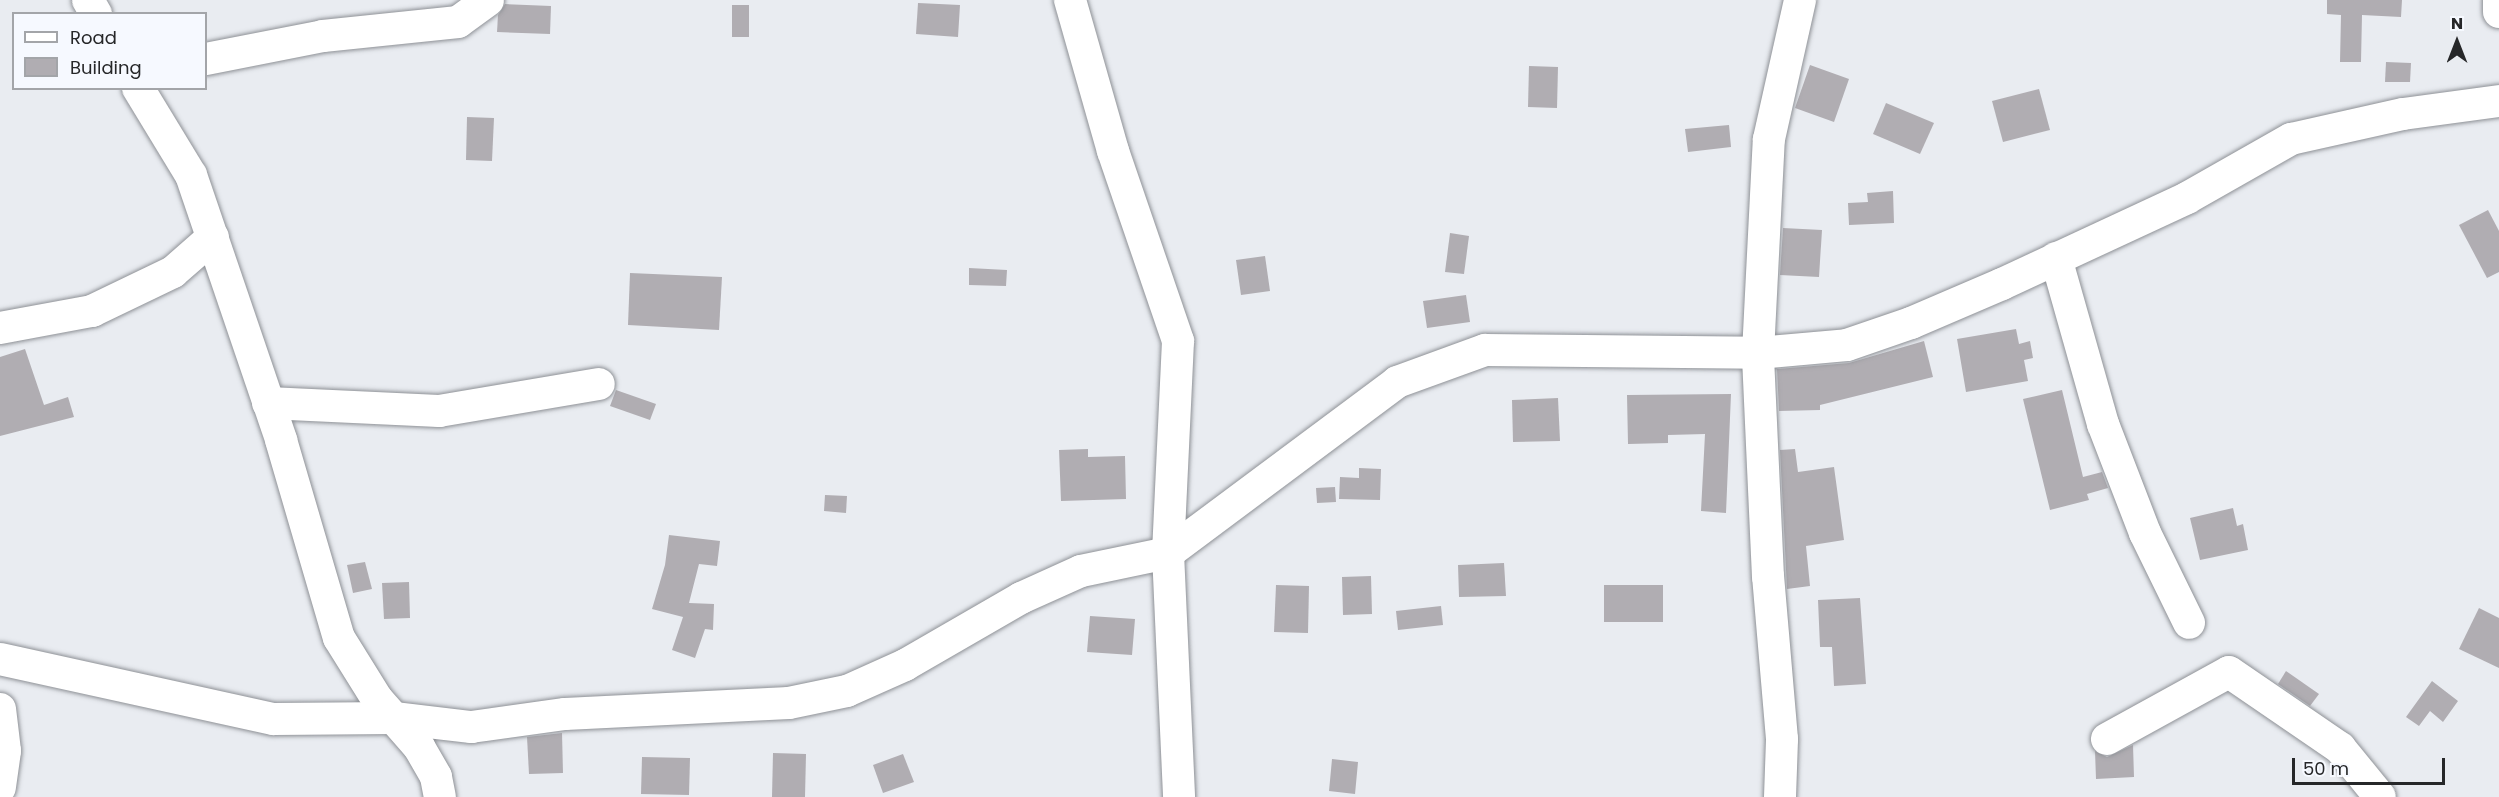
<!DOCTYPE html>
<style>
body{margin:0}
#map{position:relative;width:2499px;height:797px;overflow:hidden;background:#e9ecf1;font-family:Poppins,sans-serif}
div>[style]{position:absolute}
.building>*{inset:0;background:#b0adb2}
.roads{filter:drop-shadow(0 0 2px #8e9196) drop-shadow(0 0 2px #8e9196)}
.minor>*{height:32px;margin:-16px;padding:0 16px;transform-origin:16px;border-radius:16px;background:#fff}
span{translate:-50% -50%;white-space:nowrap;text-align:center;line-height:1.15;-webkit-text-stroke:4.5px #f6f9ff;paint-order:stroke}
.legend{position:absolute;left:12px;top:12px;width:195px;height:78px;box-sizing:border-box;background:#f6f9ff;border:2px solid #a3a5a9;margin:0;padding:8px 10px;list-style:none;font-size:18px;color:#262729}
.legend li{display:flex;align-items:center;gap:12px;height:30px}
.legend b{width:30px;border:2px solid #a3a5a9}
.north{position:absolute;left:2427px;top:12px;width:60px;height:60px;-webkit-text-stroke:4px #f6f9ff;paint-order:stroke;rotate:0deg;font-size:16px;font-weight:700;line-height:24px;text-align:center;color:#262729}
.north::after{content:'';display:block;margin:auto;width:21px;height:27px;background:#262729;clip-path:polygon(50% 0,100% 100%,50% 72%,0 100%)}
.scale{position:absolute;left:2292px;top:758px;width:153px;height:27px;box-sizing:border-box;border:3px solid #262729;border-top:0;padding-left:8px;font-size:18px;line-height:21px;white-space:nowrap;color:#262729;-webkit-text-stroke:4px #f6f9ff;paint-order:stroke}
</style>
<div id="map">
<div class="building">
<div style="clip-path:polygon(2327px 0,2402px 0,2401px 17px,2362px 15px,2361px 62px,2340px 62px,2341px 15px,2327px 14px)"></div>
<div style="clip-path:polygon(918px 3px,960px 5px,958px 37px,916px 34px)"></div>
<div style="clip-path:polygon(505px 4px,551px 6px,550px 34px,497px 32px,498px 15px)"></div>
<div style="clip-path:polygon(732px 5px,749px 5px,749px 37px,732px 37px)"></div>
<div style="clip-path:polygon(2386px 62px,2411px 63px,2410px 82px,2385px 82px)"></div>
<div style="clip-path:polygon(1810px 65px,1849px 79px,1834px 122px,1795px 108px)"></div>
<div style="clip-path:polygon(1529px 66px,1558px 67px,1557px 108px,1528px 107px)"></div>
<div style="clip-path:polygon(2039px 89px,2050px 130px,2003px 142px,1992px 101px)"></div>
<div style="clip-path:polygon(1886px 103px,1934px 123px,1920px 154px,1873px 134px)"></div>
<div style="clip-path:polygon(467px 117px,494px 118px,492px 161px,466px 160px)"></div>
<div style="clip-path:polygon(1729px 125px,1731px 147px,1688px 152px,1685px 129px)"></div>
<div style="clip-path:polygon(1893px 191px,1894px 223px,1849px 225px,1848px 203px,1868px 202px,1867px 193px)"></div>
<div style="clip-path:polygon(2488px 210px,2499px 231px,2499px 272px,2487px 278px,2459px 225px)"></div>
<div style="clip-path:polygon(1783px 228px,1822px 230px,1819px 277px,1780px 275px)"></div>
<div style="clip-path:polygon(1450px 233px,1469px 236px,1464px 274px,1445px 272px)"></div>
<div style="clip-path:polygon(1265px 256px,1270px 291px,1241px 295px,1236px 260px)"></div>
<div style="clip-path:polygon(969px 268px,1007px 270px,1006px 286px,969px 285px)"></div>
<div style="clip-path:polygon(630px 273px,722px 277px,719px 330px,628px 325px)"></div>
<div style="clip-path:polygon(1466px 295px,1470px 322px,1427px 328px,1423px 301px)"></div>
<div style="clip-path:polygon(2016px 329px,2019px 344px,2030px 341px,2033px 358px,2024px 360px,2028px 381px,1966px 392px,1957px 339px)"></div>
<div style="clip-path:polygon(1924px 341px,1933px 377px,1820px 405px,1820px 410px,1779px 411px,1777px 369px,1849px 363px)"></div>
<div style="clip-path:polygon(25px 349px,44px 405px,68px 397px,74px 417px,0 436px,0 357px)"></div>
<div style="clip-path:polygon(616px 390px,656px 404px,650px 420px,610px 406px)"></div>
<div style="clip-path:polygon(2062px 390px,2083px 477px,2102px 472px,2108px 488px,2087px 494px,2089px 500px,2050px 510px,2023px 399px)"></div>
<div style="clip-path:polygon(1731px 394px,1726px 513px,1701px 511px,1705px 434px,1668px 435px,1668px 443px,1628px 444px,1627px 395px)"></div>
<div style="clip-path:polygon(1558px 398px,1560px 441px,1513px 442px,1512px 400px)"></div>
<div style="clip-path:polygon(1088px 449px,1088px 457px,1125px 456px,1126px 499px,1061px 501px,1059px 450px)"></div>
<div style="clip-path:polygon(1795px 449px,1798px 472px,1834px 467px,1844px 540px,1806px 546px,1810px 586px,1787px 589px,1780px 450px)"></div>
<div style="clip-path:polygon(1359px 468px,1381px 469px,1380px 500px,1339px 499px,1340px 477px,1359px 478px)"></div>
<div style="clip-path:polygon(1335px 487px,1336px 502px,1317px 503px,1316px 488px)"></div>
<div style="clip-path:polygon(825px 495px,847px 496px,846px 513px,824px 511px)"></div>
<div style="clip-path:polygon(2233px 508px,2237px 526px,2243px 524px,2248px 550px,2200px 560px,2190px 518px)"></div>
<div style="clip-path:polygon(669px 535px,720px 541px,717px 566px,699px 564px,689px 603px,714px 604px,713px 630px,705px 629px,695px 658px,672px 650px,683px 617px,652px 609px,665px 565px)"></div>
<div style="clip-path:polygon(365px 562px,372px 589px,353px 593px,347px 565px)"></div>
<div style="clip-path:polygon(1504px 563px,1506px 596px,1459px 597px,1458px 565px)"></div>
<div style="clip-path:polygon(1371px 576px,1372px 614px,1343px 615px,1342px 577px)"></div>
<div style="clip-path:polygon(409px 582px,410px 618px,384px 619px,382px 583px)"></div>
<div style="clip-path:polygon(1276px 585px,1309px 586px,1308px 633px,1274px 632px)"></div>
<div style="clip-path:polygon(1604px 585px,1663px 585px,1663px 622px,1604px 622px)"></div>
<div style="clip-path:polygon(1860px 598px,1866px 684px,1834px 686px,1832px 647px,1820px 647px,1818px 600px)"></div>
<div style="clip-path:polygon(1441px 606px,1443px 625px,1398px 630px,1396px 611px)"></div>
<div style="clip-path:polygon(2479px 608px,2499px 618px,2499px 668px,2459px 649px)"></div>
<div style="clip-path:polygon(1090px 616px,1135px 619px,1132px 655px,1087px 652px)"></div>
<div style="clip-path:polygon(2286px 671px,2319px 694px,2310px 706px,2278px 684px)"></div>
<div style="clip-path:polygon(2432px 681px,2458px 701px,2443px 722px,2430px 711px,2419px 726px,2406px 717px)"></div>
<div style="clip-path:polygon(562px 733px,563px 773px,529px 774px,527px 737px)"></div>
<div style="clip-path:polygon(2133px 745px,2134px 777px,2096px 779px,2095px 751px,2107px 757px)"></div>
<div style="clip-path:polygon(773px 753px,806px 754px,805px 797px,772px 797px)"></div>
<div style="clip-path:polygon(903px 754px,914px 782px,883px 793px,873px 765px)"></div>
<div style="clip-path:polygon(642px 757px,690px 758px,689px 795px,641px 794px)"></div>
<div style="clip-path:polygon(1332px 759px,1358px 762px,1355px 794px,1329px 791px)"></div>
</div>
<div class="roads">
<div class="minor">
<div style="left:88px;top:0;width:16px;rotate:60deg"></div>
<div style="left:1070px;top:0;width:157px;rotate:74.1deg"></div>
<div style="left:1113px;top:151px;width:201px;rotate:71.1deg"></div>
<div style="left:1178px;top:341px;width:212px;rotate:92.7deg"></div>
<div style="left:1168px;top:553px;width:244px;rotate:87.4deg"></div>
<div style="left:2499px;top:0;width:12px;rotate:90deg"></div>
<div style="left:206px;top:59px;width:119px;rotate:-11.1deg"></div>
<div style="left:323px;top:36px;width:136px;rotate:-5.9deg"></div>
<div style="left:458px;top:22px;width:37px;rotate:-36deg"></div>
<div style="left:138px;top:88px;width:102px;rotate:58.7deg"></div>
<div style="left:191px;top:175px;width:280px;rotate:71.2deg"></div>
<div style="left:281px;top:440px;width:206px;rotate:73.7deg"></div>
<div style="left:339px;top:638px;width:72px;rotate:58.1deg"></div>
<div style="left:377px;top:699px;width:64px;rotate:48.8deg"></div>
<div style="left:419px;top:747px;width:34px;rotate:60deg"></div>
<div style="left:436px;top:777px;width:20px;rotate:79deg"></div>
<div style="left:2056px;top:258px;width:173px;rotate:74.2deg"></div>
<div style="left:2103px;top:424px;width:117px;rotate:68.9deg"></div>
<div style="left:2145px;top:533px;width:100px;rotate:63.9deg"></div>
<div style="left:0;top:328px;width:94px;rotate:-10.5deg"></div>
<div style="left:92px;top:311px;width:90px;rotate:-25.7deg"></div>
<div style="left:173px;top:272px;width:53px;rotate:-41.2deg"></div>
<div style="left:268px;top:403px;width:171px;rotate:2.7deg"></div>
<div style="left:439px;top:411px;width:162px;rotate:-9.6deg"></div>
<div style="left:0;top:659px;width:280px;rotate:12.4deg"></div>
<div style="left:274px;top:719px;width:120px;rotate:-0.5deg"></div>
<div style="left:394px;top:718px;width:78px;rotate:6.7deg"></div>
<div style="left:471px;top:727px;width:95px;rotate:-7.9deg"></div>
<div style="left:565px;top:714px;width:224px;rotate:-2.8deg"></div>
<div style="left:789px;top:703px;width:59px;rotate:-11.7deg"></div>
<div style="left:847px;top:691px;width:64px;rotate:-24.1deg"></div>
<div style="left:905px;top:665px;width:134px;rotate:-30deg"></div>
<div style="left:1021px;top:598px;width:66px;rotate:-24.2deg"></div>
<div style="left:1081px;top:571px;width:89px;rotate:-11.7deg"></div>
<div style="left:1168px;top:553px;width:286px;rotate:-36.7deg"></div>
<div style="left:1397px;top:382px;width:94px;rotate:-20deg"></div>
<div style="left:1485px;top:350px;width:273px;rotate:0.6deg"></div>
<div style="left:1758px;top:353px;width:89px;rotate:-5.1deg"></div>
<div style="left:1847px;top:345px;width:68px;rotate:-19deg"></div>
<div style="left:1911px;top:323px;width:99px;rotate:-23.2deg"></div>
<div style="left:2002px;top:284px;width:204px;rotate:-24.9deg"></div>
<div style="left:2187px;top:198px;width:120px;rotate:-29.6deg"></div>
<div style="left:2291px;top:139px;width:115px;rotate:-12.6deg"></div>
<div style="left:2403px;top:114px;width:97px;rotate:-7.7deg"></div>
<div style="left:0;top:709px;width:42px;rotate:83.2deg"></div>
<div style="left:5px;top:751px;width:37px;rotate:98deg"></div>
<div style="left:2107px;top:739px;width:139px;rotate:-28.8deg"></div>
<div style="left:2229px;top:672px;width:135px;rotate:34.4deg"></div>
<div style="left:2340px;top:748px;width:63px;rotate:50.8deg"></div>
<div style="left:1780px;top:797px;width:58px;rotate:-88deg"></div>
<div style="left:1782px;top:739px;width:163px;rotate:-94.9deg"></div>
<div style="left:1768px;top:577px;width:224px;rotate:-92.6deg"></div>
<div style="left:1758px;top:353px;width:214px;rotate:-87.1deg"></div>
<div style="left:1769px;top:139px;width:142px;rotate:-77.4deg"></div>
</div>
</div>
<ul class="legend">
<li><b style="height:8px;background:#fff"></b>Road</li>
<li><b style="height:16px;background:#b0adb2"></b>Building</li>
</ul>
<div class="north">N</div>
<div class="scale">50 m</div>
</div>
